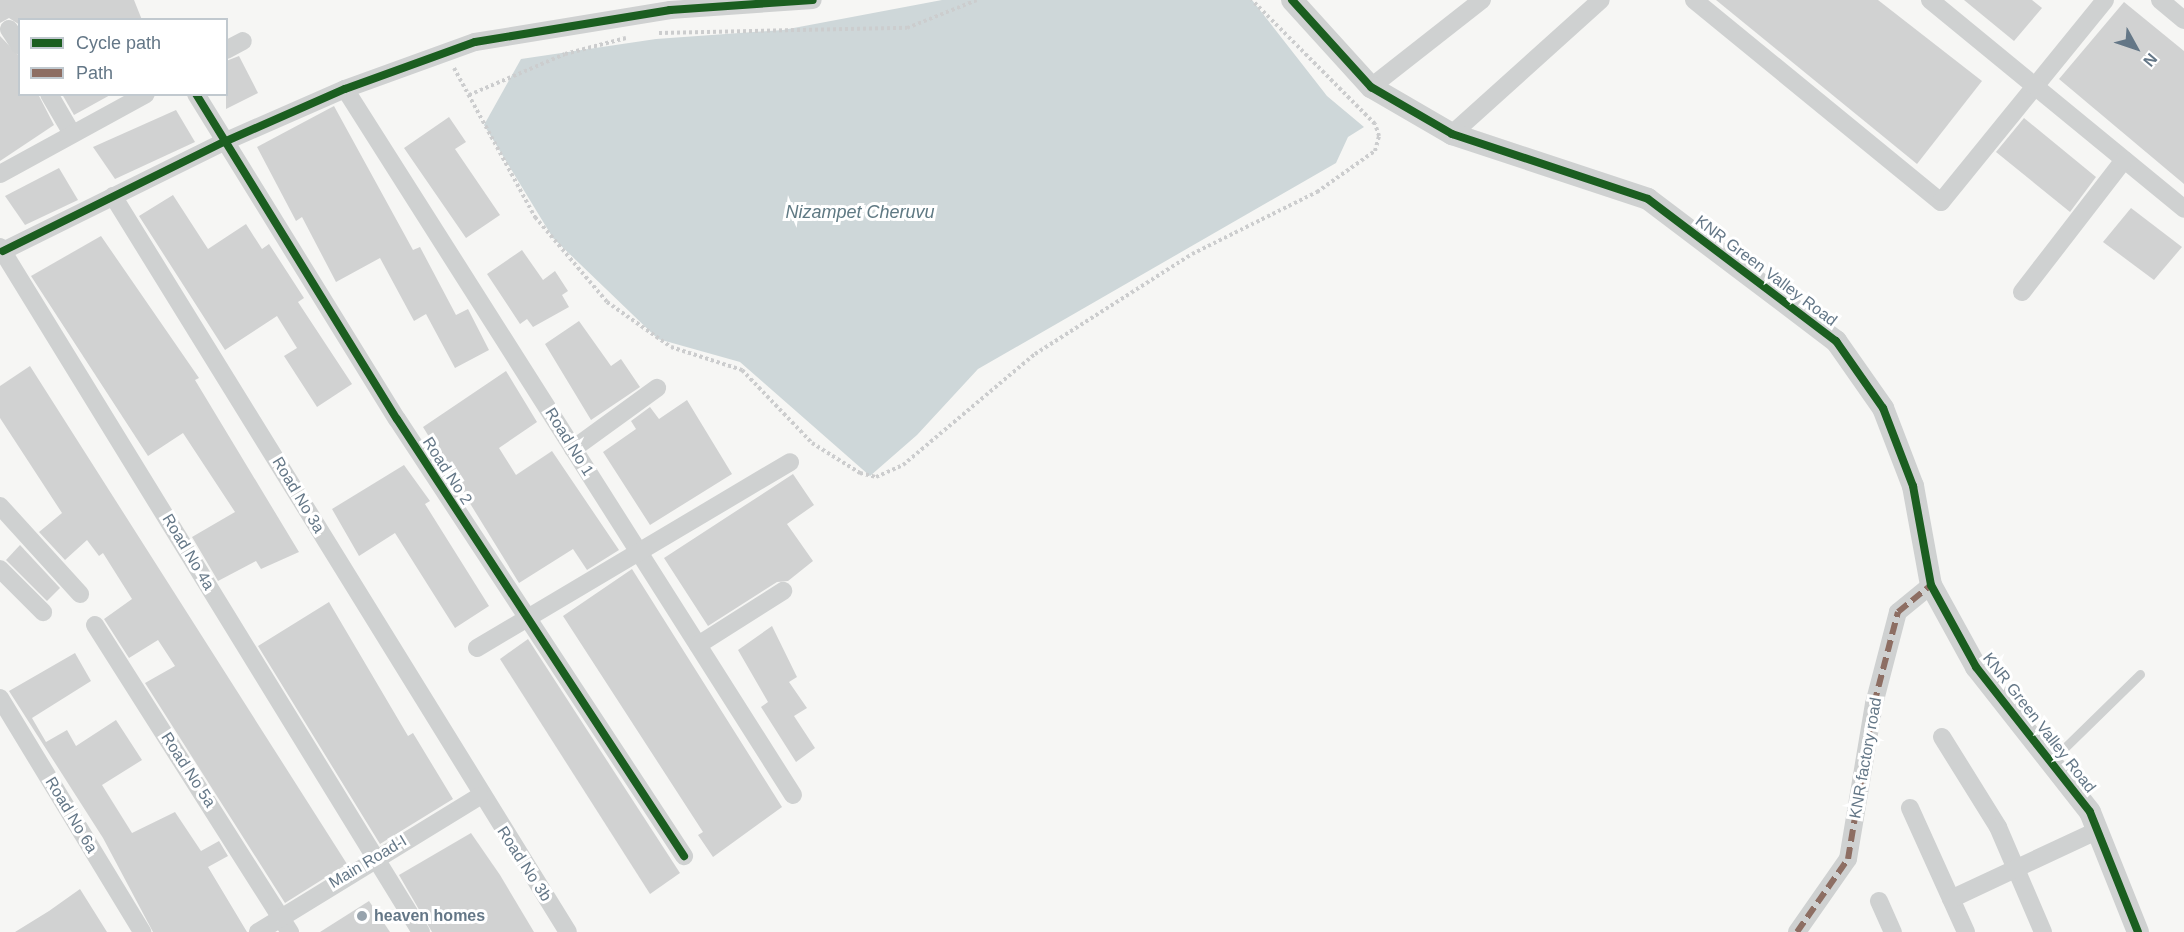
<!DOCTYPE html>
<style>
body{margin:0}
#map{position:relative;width:2184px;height:932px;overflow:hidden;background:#f6f6f4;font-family:Arial,sans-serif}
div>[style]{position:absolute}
.water>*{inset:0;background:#ced7d9}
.building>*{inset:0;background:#d1d2d2}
.path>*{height:4px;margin-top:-2px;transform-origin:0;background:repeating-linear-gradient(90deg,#cccdce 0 3px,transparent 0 6px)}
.service>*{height:9px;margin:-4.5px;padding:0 4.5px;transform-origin:4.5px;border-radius:4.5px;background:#cfd1d1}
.minor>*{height:18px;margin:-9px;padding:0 9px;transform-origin:9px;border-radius:9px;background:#cfd1d1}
.tertiary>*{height:22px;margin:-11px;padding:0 11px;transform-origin:11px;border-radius:11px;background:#cfd1d1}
.quiet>*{height:6px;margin-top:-3px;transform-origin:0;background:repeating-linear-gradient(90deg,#8d6e63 0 12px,transparent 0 18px)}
.cycleway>*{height:8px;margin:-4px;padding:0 4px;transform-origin:4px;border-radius:4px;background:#1b5e20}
.dots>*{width:16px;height:16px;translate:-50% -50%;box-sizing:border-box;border:3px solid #fff;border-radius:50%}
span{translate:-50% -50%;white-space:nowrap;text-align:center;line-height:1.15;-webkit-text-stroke:6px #fff;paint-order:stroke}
.street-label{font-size:16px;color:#647787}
.poi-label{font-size:16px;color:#647787;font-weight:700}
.left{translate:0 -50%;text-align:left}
.water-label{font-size:18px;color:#5f7983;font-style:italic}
.legend{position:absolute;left:18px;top:18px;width:210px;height:78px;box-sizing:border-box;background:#fff;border:2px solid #c1c9cf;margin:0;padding:8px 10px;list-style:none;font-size:18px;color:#647787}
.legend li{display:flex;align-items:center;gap:12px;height:30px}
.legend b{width:30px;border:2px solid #c1c9cf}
.north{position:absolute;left:2106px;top:18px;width:60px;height:60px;-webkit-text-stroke:4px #fff;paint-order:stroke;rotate:130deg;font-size:16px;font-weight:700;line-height:24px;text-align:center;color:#647787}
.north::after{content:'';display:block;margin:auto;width:21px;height:27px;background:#647787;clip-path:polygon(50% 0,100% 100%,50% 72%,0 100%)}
</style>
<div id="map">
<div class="water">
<div style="clip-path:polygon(942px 0,1252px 0,1327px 96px,1364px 127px,1348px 137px,1336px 163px,978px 369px,917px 435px,870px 476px,740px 362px,658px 339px,553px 238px,484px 125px,521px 59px,656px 39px,783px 30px)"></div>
</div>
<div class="building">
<div style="clip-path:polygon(0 0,134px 0,142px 20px,20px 20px,20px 25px,9px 18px,0 23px)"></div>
<div style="clip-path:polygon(1716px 0,1878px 0,1982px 81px,1917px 164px)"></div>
<div style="clip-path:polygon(1964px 0,2032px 0,2042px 8px,2014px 41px)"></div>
<div style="clip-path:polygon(2124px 2px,2184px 51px,2184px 184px,2059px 79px)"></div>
<div style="clip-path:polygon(0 36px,20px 57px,20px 94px,38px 94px,54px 125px,0 161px)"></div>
<div style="clip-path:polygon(239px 56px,258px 93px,226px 109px,226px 61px)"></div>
<div style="clip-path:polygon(62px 94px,112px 94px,74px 115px)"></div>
<div style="clip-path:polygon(334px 106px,413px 250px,420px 247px,456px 315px,468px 309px,489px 350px,455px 368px,426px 314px,414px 321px,380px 258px,336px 282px,302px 217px,296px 221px,257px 147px)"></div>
<div style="clip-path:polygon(176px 110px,195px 142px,115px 179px,93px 147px)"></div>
<div style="clip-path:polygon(449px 117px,466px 142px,455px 149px,500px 215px,466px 238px,404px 148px)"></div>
<div style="clip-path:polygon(2024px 118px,2096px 177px,2070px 212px,1996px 152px)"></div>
<div style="clip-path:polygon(59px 168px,78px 200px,25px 225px,5px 196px)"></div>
<div style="clip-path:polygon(173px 195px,208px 249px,246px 224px,262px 249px,269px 244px,304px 298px,298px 302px,352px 384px,317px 407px,284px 356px,297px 348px,277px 316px,225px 350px,139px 216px)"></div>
<div style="clip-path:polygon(2131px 208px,2182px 247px,2154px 280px,2103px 242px)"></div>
<div style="clip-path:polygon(101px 236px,199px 378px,195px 380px,299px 552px,261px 569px,256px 561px,218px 581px,192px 537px,235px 512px,183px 433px,148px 456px,31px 276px)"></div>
<div style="clip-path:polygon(522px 250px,543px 280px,555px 271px,568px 291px,562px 295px,569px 307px,533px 327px,527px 319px,520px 324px,487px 274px)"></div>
<div style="clip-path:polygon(579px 321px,611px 366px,621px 359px,640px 387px,591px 420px,545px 344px)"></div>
<div style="clip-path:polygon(30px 366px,347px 864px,285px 903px,145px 683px,175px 666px,158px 640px,129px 658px,104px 619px,132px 599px,103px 553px,99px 556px,87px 540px,65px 560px,39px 532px,62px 513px,0 418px,0 386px)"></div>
<div style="clip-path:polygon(506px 371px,537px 422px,499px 448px,516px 475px,552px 451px,619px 550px,587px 570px,573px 549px,519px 583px,423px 427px)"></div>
<div style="clip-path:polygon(687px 400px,732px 474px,650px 525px,603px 452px,636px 429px,631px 421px,650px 407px,659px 419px)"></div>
<div style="clip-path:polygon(404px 465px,430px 501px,425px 504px,489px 606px,455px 628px,395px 533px,359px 556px,332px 509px)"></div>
<div style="clip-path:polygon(793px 474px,814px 505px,787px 524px,813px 561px,788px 581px,777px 582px,708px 626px,664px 558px)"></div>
<div style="clip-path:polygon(20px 545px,60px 588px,47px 601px,6px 560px)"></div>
<div style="clip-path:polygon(632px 569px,782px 807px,713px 857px,698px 835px,703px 832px,563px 616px)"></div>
<div style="clip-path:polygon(329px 602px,408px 736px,413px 733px,453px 799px,380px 844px,258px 646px)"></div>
<div style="clip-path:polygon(772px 626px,797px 677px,789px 682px,807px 708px,794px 716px,815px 748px,796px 762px,761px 707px,768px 702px,738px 650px)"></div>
<div style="clip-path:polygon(528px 639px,680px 873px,650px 894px,500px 659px)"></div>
<div style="clip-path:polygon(75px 653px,91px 681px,32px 718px,46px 742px,67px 730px,76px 746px,116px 720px,142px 760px,102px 785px,132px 833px,175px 812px,201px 851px,219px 841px,228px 856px,208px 867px,247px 932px,153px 932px,103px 838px,9px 691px)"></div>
<div style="clip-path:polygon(471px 833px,500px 875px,534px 932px,432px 932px,399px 875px)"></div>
<div style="clip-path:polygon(80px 889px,107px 932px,15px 932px,49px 911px)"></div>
<div style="clip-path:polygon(369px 901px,390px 932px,320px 932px)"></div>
</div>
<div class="path">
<div style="left:659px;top:33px;width:248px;rotate:-1.2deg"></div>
<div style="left:907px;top:28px;width:75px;rotate:-21.8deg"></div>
<div style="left:454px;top:68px;width:170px;rotate:61.5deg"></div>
<div style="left:535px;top:217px;width:111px;rotate:49.7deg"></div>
<div style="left:607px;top:302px;width:78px;rotate:35.1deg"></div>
<div style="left:671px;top:347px;width:75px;rotate:17.9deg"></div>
<div style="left:742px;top:370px;width:101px;rotate:46.2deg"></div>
<div style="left:812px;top:443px;width:57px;rotate:32deg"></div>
<div style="left:860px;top:473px;width:16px;rotate:14deg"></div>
<div style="left:876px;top:477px;width:30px;rotate:-24deg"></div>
<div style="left:903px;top:465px;width:172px;rotate:-40.1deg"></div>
<div style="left:1035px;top:354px;width:186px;rotate:-32.5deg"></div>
<div style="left:1192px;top:254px;width:140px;rotate:-26.4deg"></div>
<div style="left:1317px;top:192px;width:71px;rotate:-35.3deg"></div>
<div style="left:1375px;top:151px;width:16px;rotate:-75deg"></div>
<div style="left:1379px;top:136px;width:13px;rotate:-108deg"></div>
<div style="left:1375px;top:124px;width:175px;rotate:-134.8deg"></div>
<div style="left:469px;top:95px;width:104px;rotate:-23.1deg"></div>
<div style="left:565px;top:54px;width:63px;rotate:-14.7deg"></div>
</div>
<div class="service">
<div style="left:2052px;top:760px;width:123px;rotate:-44.3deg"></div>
</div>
<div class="minor">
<div style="left:1694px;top:0;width:319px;rotate:39.3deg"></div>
<div style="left:1941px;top:202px;width:260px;rotate:-50.9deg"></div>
<div style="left:1930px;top:0;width:329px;rotate:39.4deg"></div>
<div style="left:2160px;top:0;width:31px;rotate:40deg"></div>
<div style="left:9px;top:29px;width:20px;rotate:57deg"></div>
<div style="left:226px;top:50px;width:19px;rotate:-28deg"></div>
<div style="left:1371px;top:87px;width:141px;rotate:-38.1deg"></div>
<div style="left:345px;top:89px;width:836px;rotate:57.6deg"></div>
<div style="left:49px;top:94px;width:44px;rotate:59.9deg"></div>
<div style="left:196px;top:94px;width:382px;rotate:58.3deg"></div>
<div style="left:397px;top:419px;width:523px;rotate:56.71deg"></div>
<div style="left:1452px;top:134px;width:200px;rotate:-42deg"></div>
<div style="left:0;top:174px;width:166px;rotate:-28.7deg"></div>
<div style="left:113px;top:196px;width:865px;rotate:58.28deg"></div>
<div style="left:0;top:247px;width:804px;rotate:58.43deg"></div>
<div style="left:3px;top:251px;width:246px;rotate:-26.3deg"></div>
<div style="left:224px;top:142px;width:132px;rotate:-23.7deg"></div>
<div style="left:345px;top:89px;width:138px;rotate:-19.9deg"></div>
<div style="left:475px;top:42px;width:198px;rotate:-9.3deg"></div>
<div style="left:670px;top:10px;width:143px;rotate:-4deg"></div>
<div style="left:2022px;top:292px;width:167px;rotate:-52.3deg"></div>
<div style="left:573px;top:449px;width:104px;rotate:-36deg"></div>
<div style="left:0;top:506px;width:119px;rotate:47.7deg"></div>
<div style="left:0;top:569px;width:61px;rotate:45deg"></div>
<div style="left:95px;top:625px;width:364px;rotate:57.6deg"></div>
<div style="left:698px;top:645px;width:101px;rotate:-32.4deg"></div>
<div style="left:477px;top:648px;width:364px;rotate:-30.7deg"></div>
<div style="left:0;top:698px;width:274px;rotate:58.7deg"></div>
<div style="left:1942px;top:737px;width:106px;rotate:58.1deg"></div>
<div style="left:1998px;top:827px;width:114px;rotate:66.8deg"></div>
<div style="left:1910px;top:808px;width:136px;rotate:65.7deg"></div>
<div style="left:1951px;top:899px;width:162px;rotate:-25.1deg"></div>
<div style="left:1879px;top:901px;width:34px;rotate:66deg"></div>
<div style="left:258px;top:932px;width:260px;rotate:-31.5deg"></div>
<div style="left:1797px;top:932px;width:89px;rotate:-55.1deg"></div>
<div style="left:1848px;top:859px;width:157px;rotate:-80.5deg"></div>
<div style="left:1874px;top:704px;width:95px;rotate:-75.4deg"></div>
<div style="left:1898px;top:612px;width:43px;rotate:-39.3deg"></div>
</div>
<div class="tertiary">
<div style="left:1292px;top:0;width:118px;rotate:47.8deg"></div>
<div style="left:1371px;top:87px;width:94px;rotate:30.1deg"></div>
<div style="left:1452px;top:134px;width:206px;rotate:18.3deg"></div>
<div style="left:1648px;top:199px;width:236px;rotate:37.1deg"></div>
<div style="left:1836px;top:341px;width:82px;rotate:55deg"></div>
<div style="left:1883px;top:408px;width:84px;rotate:69deg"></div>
<div style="left:1913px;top:486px;width:101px;rotate:79.7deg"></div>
<div style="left:1931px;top:585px;width:94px;rotate:61.2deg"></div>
<div style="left:1976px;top:667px;width:184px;rotate:51.8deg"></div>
<div style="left:2090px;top:812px;width:129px;rotate:68.2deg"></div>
</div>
<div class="quiet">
<div style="left:1797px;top:932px;width:89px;rotate:-55.1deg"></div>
<div style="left:1848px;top:859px;width:157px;rotate:-80.5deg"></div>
<div style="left:1874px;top:704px;width:95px;rotate:-75.4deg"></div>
<div style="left:1898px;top:612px;width:43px;rotate:-39.3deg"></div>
</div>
<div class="cycleway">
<div style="left:1292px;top:0;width:118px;rotate:47.8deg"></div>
<div style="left:1371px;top:87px;width:94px;rotate:30.1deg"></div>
<div style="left:1452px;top:134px;width:206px;rotate:18.3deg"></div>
<div style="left:1648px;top:199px;width:236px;rotate:37.1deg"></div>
<div style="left:1836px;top:341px;width:82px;rotate:55deg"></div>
<div style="left:1883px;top:408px;width:84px;rotate:69deg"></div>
<div style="left:1913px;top:486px;width:101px;rotate:79.7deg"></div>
<div style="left:1931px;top:585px;width:94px;rotate:61.2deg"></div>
<div style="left:1976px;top:667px;width:184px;rotate:51.8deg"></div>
<div style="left:2090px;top:812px;width:129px;rotate:68.2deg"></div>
<div style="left:196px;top:94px;width:382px;rotate:58.3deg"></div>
<div style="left:397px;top:419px;width:523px;rotate:56.71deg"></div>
<div style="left:3px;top:251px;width:246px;rotate:-26.3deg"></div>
<div style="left:224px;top:142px;width:132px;rotate:-23.7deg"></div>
<div style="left:345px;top:89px;width:138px;rotate:-19.9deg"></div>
<div style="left:475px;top:42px;width:198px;rotate:-9.3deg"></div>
<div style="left:670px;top:10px;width:143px;rotate:-4deg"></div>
</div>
<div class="dots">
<div style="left:362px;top:916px;background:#97a3ad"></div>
</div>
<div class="street-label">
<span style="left:1766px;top:271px;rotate:37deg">KNR Green Valley Road</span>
<span style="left:569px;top:442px;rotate:58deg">Road No 1</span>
<span style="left:447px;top:471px;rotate:57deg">Road No 2</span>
<span style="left:298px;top:495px;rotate:59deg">Road No 3a</span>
<span style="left:188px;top:552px;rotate:59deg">Road No 4a</span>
<span style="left:2039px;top:723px;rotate:52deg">KNR Green Valley Road</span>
<span style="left:1866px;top:758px;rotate:-80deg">KNR factory road</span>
<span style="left:188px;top:770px;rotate:57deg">Road No 5a</span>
<span style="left:71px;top:815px;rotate:59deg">Road No 6a</span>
<span style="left:368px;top:862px;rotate:-31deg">Main Road-I</span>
<span style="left:524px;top:864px;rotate:57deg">Road No 3b</span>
</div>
<div class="poi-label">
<span class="left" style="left:374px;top:916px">heaven homes</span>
</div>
<div class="water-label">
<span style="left:860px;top:212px">Nizampet Cheruvu</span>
</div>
<ul class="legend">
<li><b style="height:8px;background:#1b5e20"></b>Cycle path</li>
<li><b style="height:8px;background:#8d6e63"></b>Path</li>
</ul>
<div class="north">N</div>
</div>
